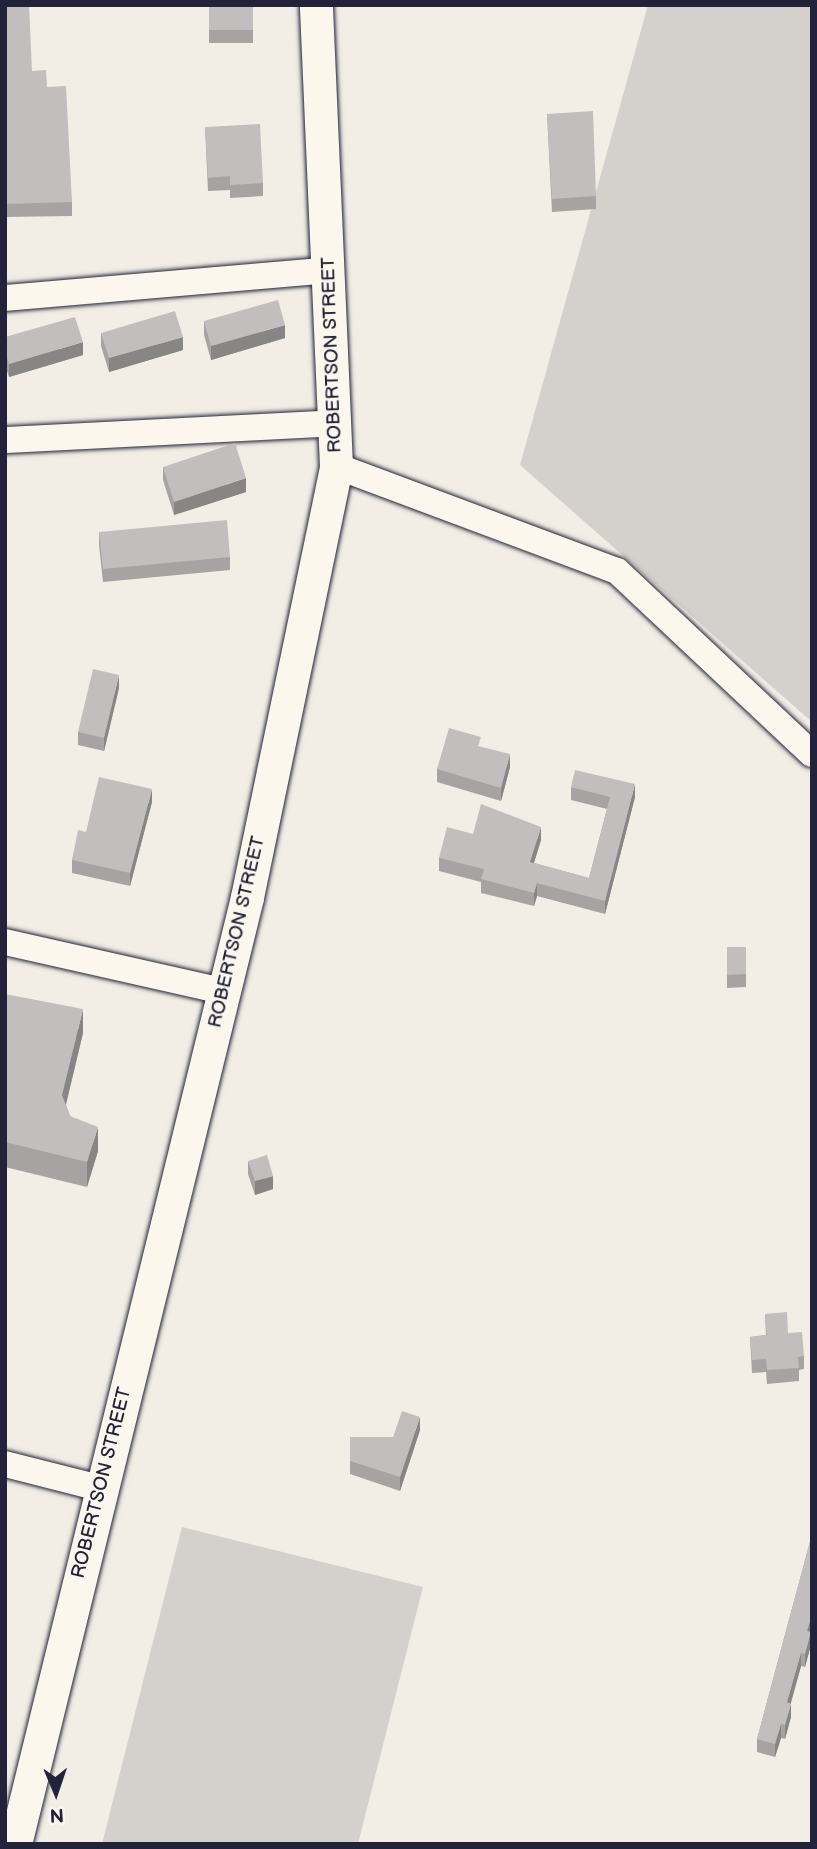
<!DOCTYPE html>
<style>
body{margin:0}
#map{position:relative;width:817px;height:1849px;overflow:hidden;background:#f2eee5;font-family:"Balsamiq Sans",sans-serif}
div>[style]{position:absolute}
.green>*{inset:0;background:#d4d1cc}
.roads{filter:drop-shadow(0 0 2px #22223b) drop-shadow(0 0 2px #22223b)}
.minor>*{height:26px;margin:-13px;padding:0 13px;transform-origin:13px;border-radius:13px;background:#fbf7ec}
.tertiary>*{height:33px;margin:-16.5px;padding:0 16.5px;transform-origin:16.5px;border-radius:16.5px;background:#fbf7ec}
.wall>*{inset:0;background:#a7a3a3}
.shaded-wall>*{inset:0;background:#888585}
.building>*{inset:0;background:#c2bebe}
span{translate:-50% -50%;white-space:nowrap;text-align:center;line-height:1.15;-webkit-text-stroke:6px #fbf7ec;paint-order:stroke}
.street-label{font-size:19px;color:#22223b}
.frame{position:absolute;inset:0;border:7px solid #22223b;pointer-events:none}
.north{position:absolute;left:21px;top:1758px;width:70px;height:70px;-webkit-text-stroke:5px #fbf7ec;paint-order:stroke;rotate:178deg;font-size:19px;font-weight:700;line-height:28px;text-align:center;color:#22223b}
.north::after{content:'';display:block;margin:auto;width:24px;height:32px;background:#22223b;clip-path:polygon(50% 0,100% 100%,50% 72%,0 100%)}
</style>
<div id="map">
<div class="green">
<div style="clip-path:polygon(648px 5px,812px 5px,812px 722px,520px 465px)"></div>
<div style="clip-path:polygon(182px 1527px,423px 1587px,358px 1844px,102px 1844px)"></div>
</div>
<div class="roads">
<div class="minor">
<div style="left:5px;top:298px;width:325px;rotate:-4.9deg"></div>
<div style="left:5px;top:440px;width:332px;rotate:-2.9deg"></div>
<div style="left:336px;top:466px;width:300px;rotate:20.5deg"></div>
<div style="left:617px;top:571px;width:267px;rotate:43.2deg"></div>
<div style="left:5px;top:942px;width:223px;rotate:12.7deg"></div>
<div style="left:5px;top:1464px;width:98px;rotate:14.2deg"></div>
</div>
<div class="tertiary">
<div style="left:15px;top:1844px;width:975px;rotate:-76.23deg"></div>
<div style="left:247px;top:897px;width:440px;rotate:-78.3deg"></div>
<div style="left:336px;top:466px;width:461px;rotate:-92.5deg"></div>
</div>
</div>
<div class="wall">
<div style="clip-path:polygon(5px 5px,32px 71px,47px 87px,72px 202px,72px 216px,5px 217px)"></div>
<div style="clip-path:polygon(209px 5px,253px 5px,253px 43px,209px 43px)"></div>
<div style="clip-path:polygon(547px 114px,596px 196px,596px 209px,552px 212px)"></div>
<div style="clip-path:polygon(205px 127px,263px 183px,263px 196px,230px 198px,230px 190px,208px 191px)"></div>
<div style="clip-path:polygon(204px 321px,285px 338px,211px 360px,204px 335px)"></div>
<div style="clip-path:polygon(101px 333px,183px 350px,109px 372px,101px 346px)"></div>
<div style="clip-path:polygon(5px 337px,83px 355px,9px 377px,5px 365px)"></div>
<div style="clip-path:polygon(163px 467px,246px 492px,174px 515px,163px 480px)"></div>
<div style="clip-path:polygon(99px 532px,230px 557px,230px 570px,103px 582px,99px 545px)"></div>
<div style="clip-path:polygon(119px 688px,104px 751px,78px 745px,78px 732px)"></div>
<div style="clip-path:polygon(510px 767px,501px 801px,437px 782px,437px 769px)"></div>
<div style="clip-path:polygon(571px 787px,635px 797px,605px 914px,537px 896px,534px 906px,481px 893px,481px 882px,439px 871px,439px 858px,473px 834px,541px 840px,534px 863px,589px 878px,607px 809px,571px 800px)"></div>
<div style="clip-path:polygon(152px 802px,130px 886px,72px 873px,72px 860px,86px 832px)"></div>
<div style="clip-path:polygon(727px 947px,746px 947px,746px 987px,727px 988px)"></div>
<div style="clip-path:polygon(5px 994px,83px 1033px,66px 1105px,70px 1116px,98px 1151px,87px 1187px,5px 1167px)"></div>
<div style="clip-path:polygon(248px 1161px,273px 1189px,255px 1195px,248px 1174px)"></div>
<div style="clip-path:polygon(765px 1314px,804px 1356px,804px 1369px,799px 1370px,799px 1381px,767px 1384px,766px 1372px,752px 1373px,750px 1337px,766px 1335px)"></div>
<div style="clip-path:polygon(420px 1430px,400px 1491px,350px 1474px,350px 1437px,393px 1437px)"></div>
<div style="clip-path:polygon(812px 1534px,811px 1645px,805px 1667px,801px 1666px,791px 1703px,791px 1717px,785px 1739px,781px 1738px,775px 1757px,757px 1752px,757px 1739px)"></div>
</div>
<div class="shaded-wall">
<div style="clip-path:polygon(285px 325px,285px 338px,211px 360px,211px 346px)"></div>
<div style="clip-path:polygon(183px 337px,183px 350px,109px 372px,109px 358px)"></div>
<div style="clip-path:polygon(83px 342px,83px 355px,9px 377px,9px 364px)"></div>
<div style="clip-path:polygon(246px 478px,246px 492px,174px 515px,174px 502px)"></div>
<div style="clip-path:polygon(119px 675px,119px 688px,104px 751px,104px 738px)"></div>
<div style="clip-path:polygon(510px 754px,510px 767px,501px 801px,501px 788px)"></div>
<div style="clip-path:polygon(635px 784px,635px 797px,605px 914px,605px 901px)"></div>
<div style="clip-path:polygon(152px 789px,152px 802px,130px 886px,130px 873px)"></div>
<div style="clip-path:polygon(541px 827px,541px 840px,530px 875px,530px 862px)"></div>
<div style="clip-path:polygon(537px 883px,537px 896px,534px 906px,534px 893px)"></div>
<div style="clip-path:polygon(83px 1009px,83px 1033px,62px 1120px,62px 1095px)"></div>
<div style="clip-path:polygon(98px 1127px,98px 1151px,87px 1187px,87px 1162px)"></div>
<div style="clip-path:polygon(273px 1176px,273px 1189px,255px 1195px,255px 1181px)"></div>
<div style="clip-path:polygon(420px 1417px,420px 1430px,400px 1491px,400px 1477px)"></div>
<div style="clip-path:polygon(812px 1615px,812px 1628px,807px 1644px,807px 1631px)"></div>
<div style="clip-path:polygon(811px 1632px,811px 1645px,805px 1667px,805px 1654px)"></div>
<div style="clip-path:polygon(801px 1653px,801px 1666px,787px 1716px,787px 1702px)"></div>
<div style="clip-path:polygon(791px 1704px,791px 1717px,785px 1739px,785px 1725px)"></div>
<div style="clip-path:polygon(781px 1724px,781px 1738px,775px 1757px,775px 1744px)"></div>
</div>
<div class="building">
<div style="clip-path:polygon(5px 5px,29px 5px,32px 71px,46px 70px,47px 87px,66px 86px,72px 202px,5px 204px)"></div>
<div style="clip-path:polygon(209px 5px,253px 5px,253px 30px,209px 30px)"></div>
<div style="clip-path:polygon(593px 111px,596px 196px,552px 199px,547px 114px)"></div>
<div style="clip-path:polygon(260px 124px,263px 183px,230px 185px,230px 176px,208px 178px,205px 127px)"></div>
<div style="clip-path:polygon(278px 300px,285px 325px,211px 346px,204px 321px)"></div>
<div style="clip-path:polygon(175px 311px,183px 337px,109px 358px,101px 333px)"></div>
<div style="clip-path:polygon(75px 317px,83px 342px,9px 364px,5px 352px,5px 337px)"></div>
<div style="clip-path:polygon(235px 443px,246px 478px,174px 502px,163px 467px)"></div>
<div style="clip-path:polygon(227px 520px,230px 557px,103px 569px,99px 532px)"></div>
<div style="clip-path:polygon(93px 669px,119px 675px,104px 738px,78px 732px)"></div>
<div style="clip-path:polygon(449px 728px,481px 737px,478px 746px,510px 754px,501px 788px,437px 769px)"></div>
<div style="clip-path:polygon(575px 770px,635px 784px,605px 901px,537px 883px,534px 893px,481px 879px,484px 869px,439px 858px,447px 827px,473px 834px,481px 804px,541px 827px,530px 862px,589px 878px,610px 797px,571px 787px)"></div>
<div style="clip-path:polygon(99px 777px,152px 789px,130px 873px,72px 860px,78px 830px,86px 832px)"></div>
<div style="clip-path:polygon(727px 947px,746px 947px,746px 974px,727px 975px)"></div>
<div style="clip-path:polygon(5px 994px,83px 1009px,62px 1095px,70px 1116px,98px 1127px,87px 1162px,5px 1142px)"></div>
<div style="clip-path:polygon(267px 1155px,273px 1176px,255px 1181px,248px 1161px)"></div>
<div style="clip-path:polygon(787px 1312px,788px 1333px,802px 1332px,804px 1356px,798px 1357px,799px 1368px,767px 1370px,766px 1359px,752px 1360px,750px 1337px,767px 1335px,765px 1314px)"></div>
<div style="clip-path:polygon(402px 1411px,420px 1417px,400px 1477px,350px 1461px,350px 1437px,393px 1437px)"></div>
<div style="clip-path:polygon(812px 1534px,812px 1615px,807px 1631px,811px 1632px,805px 1654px,801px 1653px,787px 1702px,791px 1704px,785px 1725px,781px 1724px,775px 1744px,757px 1739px)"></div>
</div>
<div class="street-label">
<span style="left:332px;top:355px;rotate:-92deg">ROBERTSON STREET</span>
<span style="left:237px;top:932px;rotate:-77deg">ROBERTSON STREET</span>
<span style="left:102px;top:1483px;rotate:-76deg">ROBERTSON STREET</span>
</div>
<div class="frame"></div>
<div class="north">N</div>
</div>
